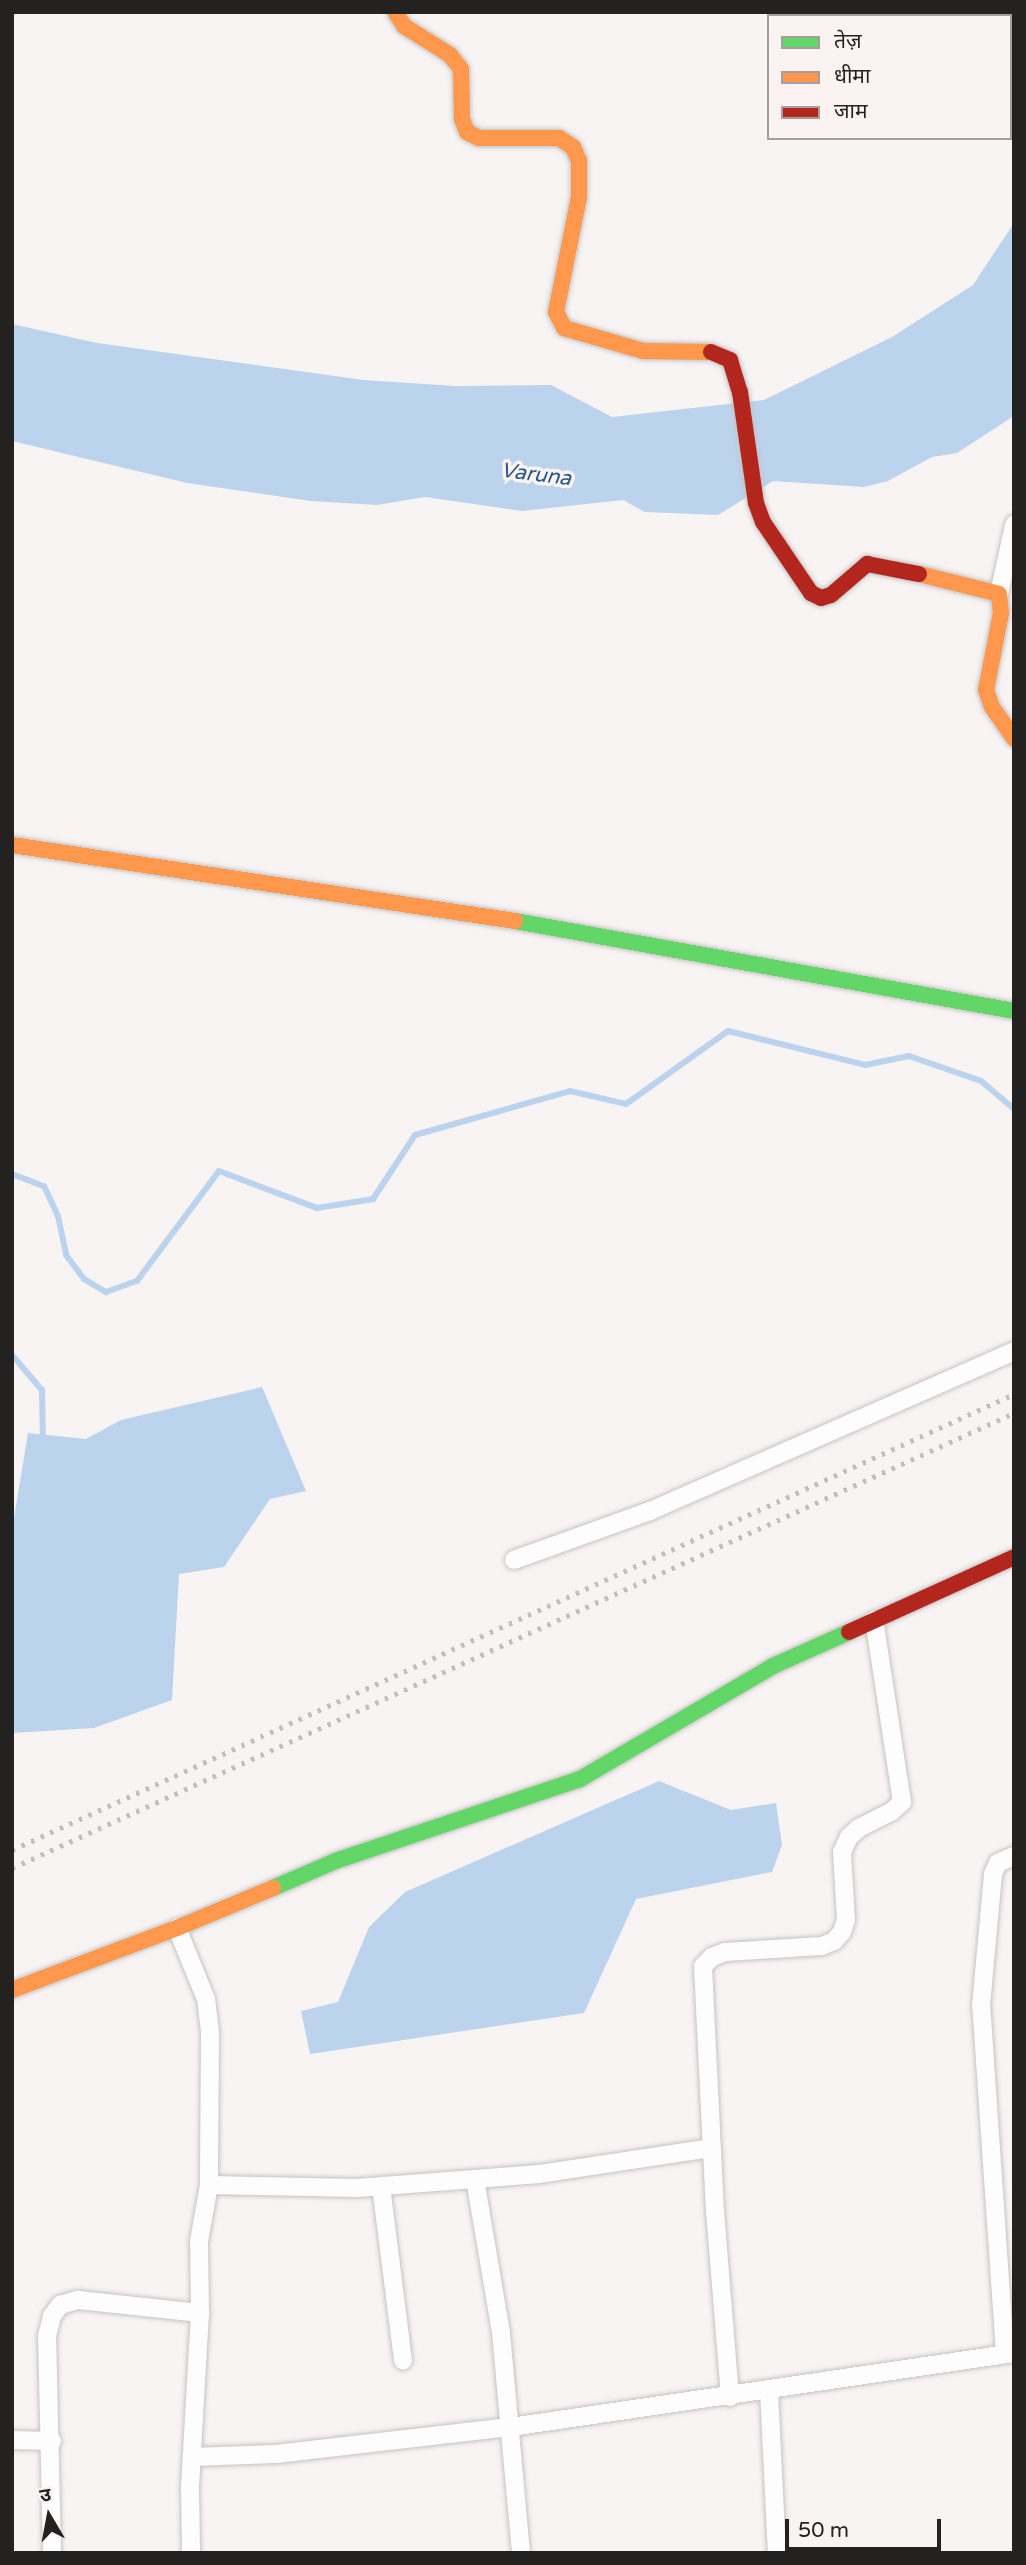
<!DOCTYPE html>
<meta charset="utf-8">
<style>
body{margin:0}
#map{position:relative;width:1026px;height:2565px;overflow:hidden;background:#f8f4f3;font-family:"Varela Round","Noto Sans Devanagari",sans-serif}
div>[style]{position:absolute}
.water>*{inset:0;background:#bcd3ee}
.stream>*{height:6px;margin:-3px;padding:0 3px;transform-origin:3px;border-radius:3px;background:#bcd3ee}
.roads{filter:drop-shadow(0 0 2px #c6c3c2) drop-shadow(0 0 2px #c6c3c2)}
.street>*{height:18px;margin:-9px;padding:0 9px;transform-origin:9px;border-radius:9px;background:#fefdfd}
.fast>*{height:16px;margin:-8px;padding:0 8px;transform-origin:8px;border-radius:8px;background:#63d668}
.slow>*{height:16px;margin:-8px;padding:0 8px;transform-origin:8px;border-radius:8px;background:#ff974d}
.jam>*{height:16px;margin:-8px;padding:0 8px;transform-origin:8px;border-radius:8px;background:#b3261e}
.rail>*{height:5px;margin-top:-2.5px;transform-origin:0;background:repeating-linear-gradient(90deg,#c0bebe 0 3.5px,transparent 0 10.5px)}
span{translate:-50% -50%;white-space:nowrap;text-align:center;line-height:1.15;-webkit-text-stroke:7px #faf3f1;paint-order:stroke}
.water-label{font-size:21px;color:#265788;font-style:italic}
.frame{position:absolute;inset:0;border:14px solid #242221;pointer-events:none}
.legend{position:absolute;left:767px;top:14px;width:245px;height:126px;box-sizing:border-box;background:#faf3f1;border:2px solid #a49f9e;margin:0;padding:9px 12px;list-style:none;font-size:21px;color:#242221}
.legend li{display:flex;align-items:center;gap:14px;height:35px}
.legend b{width:35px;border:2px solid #a49f9e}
.north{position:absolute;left:14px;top:2481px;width:70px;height:70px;-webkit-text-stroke:5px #faf3f1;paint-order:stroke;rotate:350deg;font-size:19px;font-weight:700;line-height:28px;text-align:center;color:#242221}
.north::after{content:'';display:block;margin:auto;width:24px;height:32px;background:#242221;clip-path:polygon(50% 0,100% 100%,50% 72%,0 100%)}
.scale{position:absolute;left:785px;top:2519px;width:156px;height:32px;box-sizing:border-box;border:4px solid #242221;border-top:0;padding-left:9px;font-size:21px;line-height:24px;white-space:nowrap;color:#242221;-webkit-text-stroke:5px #faf3f1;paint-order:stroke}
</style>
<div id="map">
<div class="water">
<div style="clip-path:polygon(1014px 223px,1014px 416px,957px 453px,932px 457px,888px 481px,864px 487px,773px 481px,718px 515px,645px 512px,623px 500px,522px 511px,425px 497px,377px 505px,311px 501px,187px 483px,12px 441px,12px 324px,97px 343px,363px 380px,455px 386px,551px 385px,612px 417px,764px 400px,892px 337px,973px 285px)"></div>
<div style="clip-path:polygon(262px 1387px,306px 1491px,270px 1499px,224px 1567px,179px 1574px,172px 1700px,94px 1728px,12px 1733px,12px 1530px,28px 1433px,86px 1439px,121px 1420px)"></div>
<div style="clip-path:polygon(659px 1781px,731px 1810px,776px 1803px,782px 1845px,772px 1872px,636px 1899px,584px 2013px,310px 2054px,301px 2011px,338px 2002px,369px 1927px,405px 1892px)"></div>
</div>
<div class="stream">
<div style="left:12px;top:1174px;width:34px;rotate:21deg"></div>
<div style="left:44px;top:1186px;width:33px;rotate:65deg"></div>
<div style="left:58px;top:1216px;width:40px;rotate:78deg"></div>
<div style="left:66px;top:1255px;width:30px;rotate:53deg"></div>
<div style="left:84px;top:1279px;width:26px;rotate:31deg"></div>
<div style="left:106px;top:1292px;width:33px;rotate:-20deg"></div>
<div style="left:137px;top:1281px;width:137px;rotate:-53.3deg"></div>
<div style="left:219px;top:1171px;width:105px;rotate:20.7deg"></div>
<div style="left:317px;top:1208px;width:57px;rotate:-9.1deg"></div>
<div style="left:373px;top:1199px;width:77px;rotate:-56.7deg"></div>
<div style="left:415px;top:1135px;width:161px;rotate:-15.8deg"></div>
<div style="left:570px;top:1091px;width:57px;rotate:13.1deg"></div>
<div style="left:626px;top:1104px;width:125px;rotate:-35.6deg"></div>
<div style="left:728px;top:1031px;width:141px;rotate:13.9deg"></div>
<div style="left:865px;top:1065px;width:45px;rotate:-11.6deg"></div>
<div style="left:909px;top:1056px;width:76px;rotate:19.1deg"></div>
<div style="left:981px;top:1081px;width:43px;rotate:40.3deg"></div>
<div style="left:12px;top:1355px;width:46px;rotate:49.4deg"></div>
<div style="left:42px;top:1390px;width:51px;rotate:88.9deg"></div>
</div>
<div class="roads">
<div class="street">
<div style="left:999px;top:594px;width:71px;rotate:-77.7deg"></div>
<div style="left:514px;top:1560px;width:145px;rotate:-19.8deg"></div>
<div style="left:650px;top:1511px;width:398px;rotate:-23.7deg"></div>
<div style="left:177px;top:1928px;width:77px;rotate:67.8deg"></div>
<div style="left:206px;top:1999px;width:32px;rotate:83deg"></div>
<div style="left:210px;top:2031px;width:154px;rotate:90.4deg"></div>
<div style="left:209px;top:2185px;width:57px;rotate:100.1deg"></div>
<div style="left:199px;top:2241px;width:72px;rotate:89.2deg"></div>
<div style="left:200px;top:2313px;width:174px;rotate:93.3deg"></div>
<div style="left:190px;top:2487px;width:66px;rotate:89.1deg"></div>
<div style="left:475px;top:2179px;width:156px;rotate:80.4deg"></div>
<div style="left:501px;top:2333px;width:221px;rotate:84.8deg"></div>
<div style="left:209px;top:2185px;width:148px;rotate:1.2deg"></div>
<div style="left:357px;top:2188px;width:118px;rotate:-4.4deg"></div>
<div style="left:475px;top:2179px;width:64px;rotate:-4.5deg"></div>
<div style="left:539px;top:2174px;width:174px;rotate:-8.6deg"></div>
<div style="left:381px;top:2186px;width:176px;rotate:82.8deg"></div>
<div style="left:1005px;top:2354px;width:349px;rotate:-93.9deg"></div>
<div style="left:981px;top:2006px;width:133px;rotate:-84.8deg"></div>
<div style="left:993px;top:1874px;width:12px;rotate:-66deg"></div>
<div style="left:998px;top:1863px;width:17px;rotate:-24deg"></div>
<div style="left:769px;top:2391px;width:162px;rotate:87.2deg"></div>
<div style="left:730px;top:2397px;width:186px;rotate:-94.6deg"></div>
<div style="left:715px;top:2212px;width:246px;rotate:-92.8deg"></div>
<div style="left:703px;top:1966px;width:13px;rotate:-45deg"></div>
<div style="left:712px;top:1957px;width:14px;rotate:-21deg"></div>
<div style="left:725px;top:1952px;width:97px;rotate:-3.5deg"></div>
<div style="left:822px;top:1946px;width:13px;rotate:-23deg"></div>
<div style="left:834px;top:1941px;width:12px;rotate:-48deg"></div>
<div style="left:842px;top:1932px;width:13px;rotate:-72deg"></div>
<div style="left:846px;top:1920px;width:68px;rotate:-93.4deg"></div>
<div style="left:842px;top:1852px;width:17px;rotate:-65deg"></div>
<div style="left:849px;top:1837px;width:13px;rotate:-42deg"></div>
<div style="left:859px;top:1828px;width:36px;rotate:-27deg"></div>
<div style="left:891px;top:1812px;width:15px;rotate:-42deg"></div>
<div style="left:902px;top:1802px;width:184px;rotate:-98.7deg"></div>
<div style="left:12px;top:2440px;width:40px;rotate:1.4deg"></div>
<div style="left:192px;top:2457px;width:84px;rotate:-2deg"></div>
<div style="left:276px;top:2454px;width:237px;rotate:-6.6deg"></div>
<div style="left:511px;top:2427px;width:508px;rotate:-8.37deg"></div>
<div style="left:52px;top:2553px;width:217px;rotate:-91.3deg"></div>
<div style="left:47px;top:2336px;width:21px;rotate:-76deg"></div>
<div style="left:52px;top:2316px;width:14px;rotate:-54deg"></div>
<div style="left:60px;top:2305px;width:19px;rotate:-16deg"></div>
<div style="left:78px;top:2300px;width:123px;rotate:6.1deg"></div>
</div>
<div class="fast">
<div style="left:515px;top:921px;width:507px;rotate:10.22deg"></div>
<div style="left:273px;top:1888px;width:71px;rotate:-23.3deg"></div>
<div style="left:338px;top:1860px;width:255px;rotate:-18.5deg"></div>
<div style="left:580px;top:1779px;width:224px;rotate:-30.3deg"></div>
<div style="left:773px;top:1666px;width:83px;rotate:-24.1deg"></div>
</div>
<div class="slow">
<div style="left:395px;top:12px;width:17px;rotate:57deg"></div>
<div style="left:404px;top:26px;width:54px;rotate:32.2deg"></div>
<div style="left:450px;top:55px;width:18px;rotate:52deg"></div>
<div style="left:461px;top:69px;width:50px;rotate:88.9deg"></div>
<div style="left:462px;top:119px;width:14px;rotate:69deg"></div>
<div style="left:467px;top:132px;width:13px;rotate:27deg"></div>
<div style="left:479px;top:138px;width:80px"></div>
<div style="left:559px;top:138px;width:17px;rotate:33deg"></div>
<div style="left:573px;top:147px;width:15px;rotate:67deg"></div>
<div style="left:579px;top:161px;width:36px;rotate:90deg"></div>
<div style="left:579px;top:197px;width:117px;rotate:101.3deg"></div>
<div style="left:556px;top:312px;width:18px;rotate:63deg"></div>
<div style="left:564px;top:328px;width:82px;rotate:16.2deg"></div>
<div style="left:643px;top:351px;width:68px;rotate:0.8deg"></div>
<div style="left:919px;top:574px;width:82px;rotate:14deg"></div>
<div style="left:999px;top:594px;width:19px;rotate:84deg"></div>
<div style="left:1001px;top:613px;width:78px;rotate:101deg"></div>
<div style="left:986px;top:690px;width:18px;rotate:71deg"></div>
<div style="left:992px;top:707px;width:39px;rotate:55deg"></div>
<div style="left:12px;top:845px;width:509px;rotate:8.59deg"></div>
<div style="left:12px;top:1990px;width:176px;rotate:-20.6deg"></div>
<div style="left:177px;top:1928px;width:104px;rotate:-22.6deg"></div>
</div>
<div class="jam">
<div style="left:711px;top:352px;width:21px;rotate:23deg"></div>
<div style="left:730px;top:360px;width:34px;rotate:73deg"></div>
<div style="left:740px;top:392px;width:112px;rotate:81.8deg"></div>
<div style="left:756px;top:503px;width:20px;rotate:70deg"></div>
<div style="left:763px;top:522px;width:86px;rotate:55.9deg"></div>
<div style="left:811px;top:593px;width:11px;rotate:27deg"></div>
<div style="left:821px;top:598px;width:10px;rotate:-17deg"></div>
<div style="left:831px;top:595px;width:48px;rotate:-40.7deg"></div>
<div style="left:867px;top:564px;width:53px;rotate:10.9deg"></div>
<div style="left:849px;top:1632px;width:181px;rotate:-24.4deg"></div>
</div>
</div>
<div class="rail">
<div style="left:12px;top:1850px;width:1101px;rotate:-24.47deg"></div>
<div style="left:12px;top:1868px;width:1100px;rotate:-24.42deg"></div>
</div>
<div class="water-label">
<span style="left:536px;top:475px;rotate:7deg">Varuna</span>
</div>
<div class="frame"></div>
<ul class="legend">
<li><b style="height:9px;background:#63d668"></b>तेज़</li>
<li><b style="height:9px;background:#ff974d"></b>धीमा</li>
<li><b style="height:9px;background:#b3261e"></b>जाम</li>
</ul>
<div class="north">उ</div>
<div class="scale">50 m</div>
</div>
